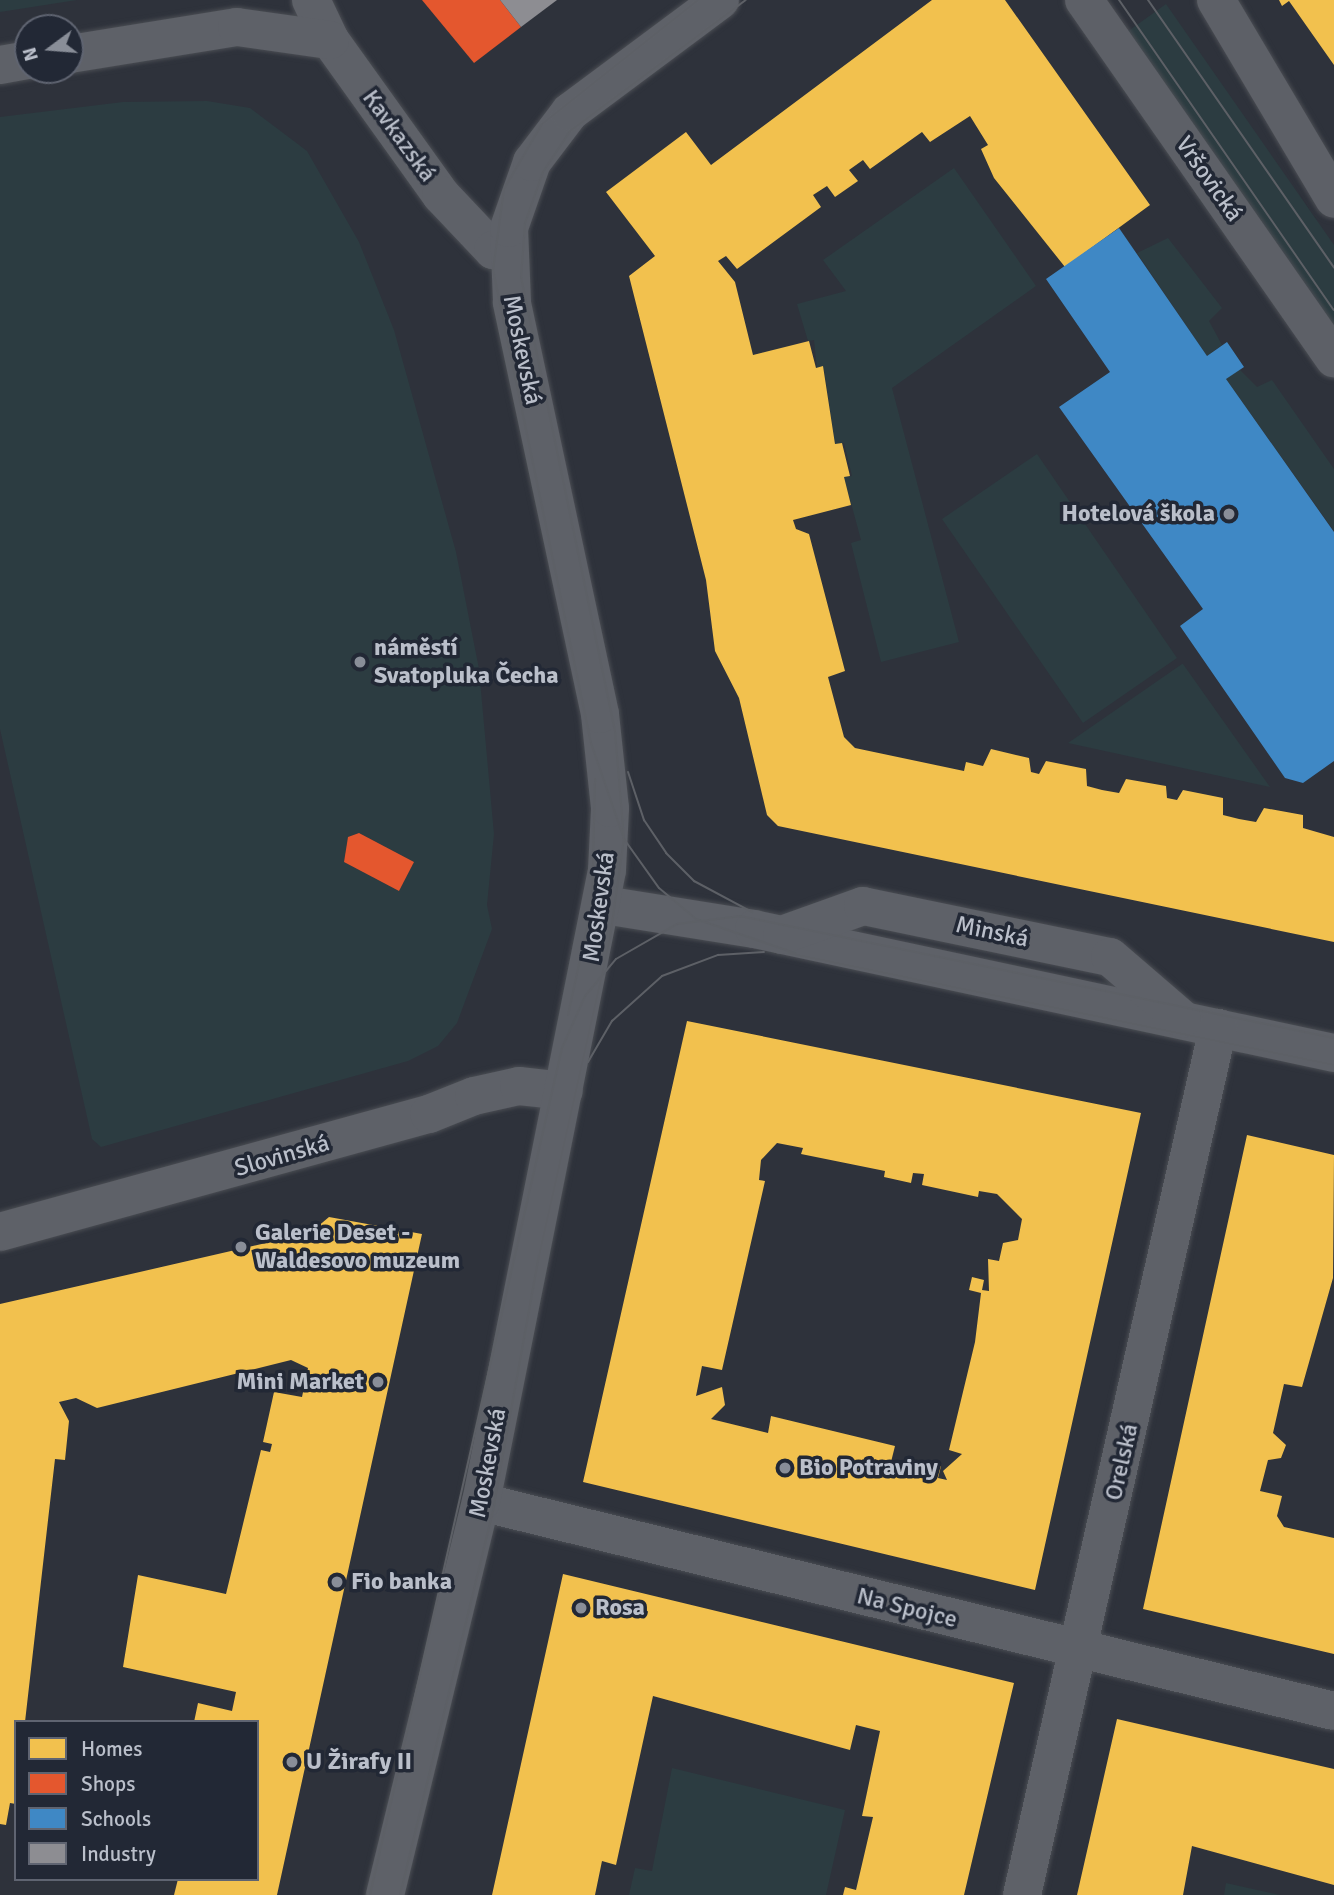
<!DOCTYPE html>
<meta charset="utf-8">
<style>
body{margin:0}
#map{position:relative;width:1334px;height:1895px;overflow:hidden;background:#2e323b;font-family:Signika,sans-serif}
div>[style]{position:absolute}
.green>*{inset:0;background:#2c3c41}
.homes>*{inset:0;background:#f2c14e}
.shops>*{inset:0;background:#e4572e}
.schools>*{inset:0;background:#3f88c5}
.industry>*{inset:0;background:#8d8d92}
.roads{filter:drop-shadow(0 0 2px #4a4d53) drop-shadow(0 0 2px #4a4d53)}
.street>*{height:38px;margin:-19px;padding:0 19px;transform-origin:19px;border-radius:19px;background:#5e6168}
.secondary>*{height:38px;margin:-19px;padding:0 19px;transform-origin:19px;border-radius:19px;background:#5d6067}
.tram>*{height:2px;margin:-1px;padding:0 1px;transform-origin:1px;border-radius:1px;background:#5d6066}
.dots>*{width:19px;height:19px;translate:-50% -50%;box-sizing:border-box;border:4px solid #222835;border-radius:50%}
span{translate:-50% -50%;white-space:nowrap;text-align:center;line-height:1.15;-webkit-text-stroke:7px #222835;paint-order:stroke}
.street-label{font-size:24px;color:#babfca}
.poi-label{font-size:24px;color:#babfca;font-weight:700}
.right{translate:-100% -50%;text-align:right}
.left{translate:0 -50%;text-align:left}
.legend{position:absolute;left:14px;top:1720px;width:245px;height:161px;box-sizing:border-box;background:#222835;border:2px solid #5f6471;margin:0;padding:9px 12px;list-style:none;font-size:21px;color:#babfca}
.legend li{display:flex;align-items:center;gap:14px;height:35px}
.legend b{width:35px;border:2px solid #5f6471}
.north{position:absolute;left:14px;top:14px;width:70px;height:70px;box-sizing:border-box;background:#222835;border:2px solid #5f6471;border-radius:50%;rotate:254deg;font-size:19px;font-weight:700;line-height:28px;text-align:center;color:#babfca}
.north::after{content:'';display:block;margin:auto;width:24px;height:32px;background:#898e98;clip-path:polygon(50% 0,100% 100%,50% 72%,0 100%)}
</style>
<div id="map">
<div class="green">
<div style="clip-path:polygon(0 0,77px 0,0 12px)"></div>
<div style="clip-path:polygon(1166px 4px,1334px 245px,1334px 331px,1127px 32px)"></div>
<div style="clip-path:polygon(evenodd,207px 101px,250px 108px,307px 151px,359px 242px,394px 330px,456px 552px,479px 669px,494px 834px,487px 905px,492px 929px,457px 1023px,438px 1046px,408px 1061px,101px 1147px,92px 1139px,0 729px,0 117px,123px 102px,207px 101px,359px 833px,414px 862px,399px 891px,344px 862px,348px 837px,359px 833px)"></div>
<div style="clip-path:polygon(954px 168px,1036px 286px,892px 388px,959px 642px,881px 662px,851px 543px,861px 540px,844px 477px,852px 476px,844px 443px,835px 444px,824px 369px,817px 369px,814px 340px,808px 341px,797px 304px,846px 291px,823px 260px)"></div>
<div style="clip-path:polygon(1168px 238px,1222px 308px,1209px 321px,1222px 345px,1207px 356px,1137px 253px)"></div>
<div style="clip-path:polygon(1239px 369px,1257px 387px,1272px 380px,1334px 469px,1334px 531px,1226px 379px)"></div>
<div style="clip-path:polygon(1037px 454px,1177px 658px,1083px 723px,942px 519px)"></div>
<div style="clip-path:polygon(1182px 664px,1183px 664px,1270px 787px,1068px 743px)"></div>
<div style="clip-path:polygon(672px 1768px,845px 1810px,826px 1895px,629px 1895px,635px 1868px,652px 1871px)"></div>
<div style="clip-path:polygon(1226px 1883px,1280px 1895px,1224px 1895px)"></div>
</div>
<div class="homes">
<div style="clip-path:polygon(932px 0,1005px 0,1150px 205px,1065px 267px,994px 178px,981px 149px,988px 145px,970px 116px,930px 142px,922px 132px,870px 169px,863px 160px,849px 170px,858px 181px,835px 197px,827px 186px,813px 195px,821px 207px,737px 269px,726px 256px,718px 261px,735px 282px,753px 355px,809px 341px,816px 368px,823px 366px,835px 444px,842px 443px,850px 476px,844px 477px,851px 505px,793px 520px,796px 529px,809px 534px,845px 671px,828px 677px,844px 737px,855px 748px,964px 771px,966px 762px,983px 766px,991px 749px,1029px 758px,1031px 772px,1039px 774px,1046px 761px,1086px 769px,1087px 786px,1102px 790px,1119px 793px,1126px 779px,1166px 786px,1167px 798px,1177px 800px,1183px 790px,1223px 798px,1223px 815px,1239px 819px,1256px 822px,1264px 808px,1303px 815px,1303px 828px,1334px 837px,1334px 942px,778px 826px,767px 815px,739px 698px,715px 651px,706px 580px,629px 276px,655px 256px,606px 192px,686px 132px,711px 165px)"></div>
<div style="clip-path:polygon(1279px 0,1334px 0,1334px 65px,1289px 1px,1282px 6px)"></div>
<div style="clip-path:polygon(evenodd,687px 1021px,1141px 1113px,1035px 1590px,583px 1482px,687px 1021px,777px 1143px,803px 1148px,801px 1154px,885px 1171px,884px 1177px,911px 1183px,913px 1173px,924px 1174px,922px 1185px,978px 1197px,979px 1191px,997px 1194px,1022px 1219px,1018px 1240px,1003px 1243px,999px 1261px,988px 1259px,989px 1291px,982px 1290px,984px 1280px,972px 1277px,969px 1290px,981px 1293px,975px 1342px,949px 1450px,962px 1454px,943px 1471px,947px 1480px,938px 1478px,941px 1466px,891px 1462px,895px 1446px,771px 1416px,768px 1433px,711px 1419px,725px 1405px,722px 1387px,696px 1396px,702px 1366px,722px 1370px,765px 1181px,759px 1180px,761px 1160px,777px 1143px)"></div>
<div style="clip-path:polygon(1247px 1135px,1334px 1155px,1333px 1278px,1302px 1387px,1284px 1384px,1273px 1433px,1286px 1445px,1281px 1458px,1268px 1460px,1260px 1491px,1282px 1496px,1277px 1516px,1284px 1527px,1334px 1538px,1334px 1654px,1143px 1609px)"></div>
<div style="clip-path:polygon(329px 1217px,422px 1234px,277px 1895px,174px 1895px,178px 1879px,257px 1879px,257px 1722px,194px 1722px,198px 1703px,232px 1711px,236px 1692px,123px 1667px,138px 1575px,226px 1594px,261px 1450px,270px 1452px,272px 1444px,263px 1442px,274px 1392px,302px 1397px,308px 1368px,291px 1360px,97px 1408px,76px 1398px,59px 1402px,69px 1421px,65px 1460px,55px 1459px,25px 1722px,16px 1722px,16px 1804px,10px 1803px,6px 1825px,0 1824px,0 1304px,310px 1233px)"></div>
<div style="clip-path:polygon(563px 1574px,1014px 1683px,964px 1895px,843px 1895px,845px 1887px,856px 1890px,873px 1817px,862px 1816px,880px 1731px,856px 1725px,850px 1750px,653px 1696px,616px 1865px,602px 1861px,595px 1895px,492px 1895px)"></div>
<div style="clip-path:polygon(1117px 1719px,1334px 1769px,1334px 1885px,1192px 1846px,1183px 1895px,1077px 1895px)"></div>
</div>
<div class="shops">
<div style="clip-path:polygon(422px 0,500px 0,521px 27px,474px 63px)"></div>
<div style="clip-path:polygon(359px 833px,414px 862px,399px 891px,344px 862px,348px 837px)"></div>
</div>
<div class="schools">
<div style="clip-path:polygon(1119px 228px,1207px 356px,1227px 342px,1244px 367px,1226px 379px,1334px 532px,1334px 761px,1303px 783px,1285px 778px,1180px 626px,1203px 609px,1059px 407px,1110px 372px,1046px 279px)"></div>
</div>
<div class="industry">
<div style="clip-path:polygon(500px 0,557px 0,521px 27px)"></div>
</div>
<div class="roads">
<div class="street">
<div style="left:311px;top:0;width:44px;rotate:64.6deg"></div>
<div style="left:330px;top:40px;width:191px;rotate:54.4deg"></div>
<div style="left:441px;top:195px;width:76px;rotate:46.6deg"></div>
<div style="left:493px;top:250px;width:14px;rotate:12deg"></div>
<div style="left:70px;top:54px;width:169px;rotate:-9.2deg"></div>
<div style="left:237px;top:27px;width:94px;rotate:8deg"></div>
<div style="left:0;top:65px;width:28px;rotate:-10deg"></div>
<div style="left:604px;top:905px;width:152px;rotate:9.1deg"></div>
<div style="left:754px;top:929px;width:593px;rotate:12.07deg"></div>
<div style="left:782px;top:935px;width:86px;rotate:-19.7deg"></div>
<div style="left:863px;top:906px;width:252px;rotate:11.7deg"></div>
<div style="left:1110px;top:957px;width:95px;rotate:40.7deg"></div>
<div style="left:0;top:1232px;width:445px;rotate:-15.4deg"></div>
<div style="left:429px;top:1114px;width:48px;rotate:-21.8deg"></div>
<div style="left:474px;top:1096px;width:46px;rotate:-12.5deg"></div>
<div style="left:519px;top:1086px;width:45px;rotate:6.3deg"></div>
<div style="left:481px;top:1502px;width:878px;rotate:13.77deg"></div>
<div style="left:385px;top:1895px;width:405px;rotate:-76.3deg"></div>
<div style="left:481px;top:1502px;width:644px;rotate:-78.72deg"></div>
<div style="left:607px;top:870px;width:62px;rotate:-87.2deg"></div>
<div style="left:610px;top:808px;width:95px;rotate:-96.1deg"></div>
<div style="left:600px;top:714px;width:421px;rotate:-102.1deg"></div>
<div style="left:512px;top:302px;width:74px;rotate:-92.3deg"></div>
<div style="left:509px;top:228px;width:70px;rotate:-70.8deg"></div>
<div style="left:532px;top:162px;width:63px;rotate:-52.8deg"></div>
<div style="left:570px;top:112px;width:187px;rotate:-36.7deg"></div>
<div style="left:1022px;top:1895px;width:889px;rotate:-77.26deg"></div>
</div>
<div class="secondary">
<div style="left:1084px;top:0;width:437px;rotate:55.1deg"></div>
<div style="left:1216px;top:0;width:231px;rotate:59.3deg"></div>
</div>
</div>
<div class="tram">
<div style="left:698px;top:0;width:199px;rotate:141.5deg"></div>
<div style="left:542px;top:124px;width:75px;rotate:120.3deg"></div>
<div style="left:504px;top:189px;width:82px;rotate:97.7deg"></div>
<div style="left:493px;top:270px;width:483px;rotate:78.3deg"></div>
<div style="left:591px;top:743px;width:102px;rotate:71deg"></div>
<div style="left:624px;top:839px;width:60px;rotate:54.5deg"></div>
<div style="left:659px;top:888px;width:48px;rotate:40deg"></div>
<div style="left:696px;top:919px;width:105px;rotate:19deg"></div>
<div style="left:1119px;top:0;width:377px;rotate:55.3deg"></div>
<div style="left:1148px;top:0;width:326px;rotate:55.2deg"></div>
<div style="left:628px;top:772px;width:51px;rotate:71.6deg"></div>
<div style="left:644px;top:820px;width:40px;rotate:56deg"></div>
<div style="left:666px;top:853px;width:40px;rotate:45deg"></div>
<div style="left:694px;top:881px;width:66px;rotate:28.1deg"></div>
<div style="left:788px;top:953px;width:557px;rotate:11.59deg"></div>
<div style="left:568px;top:1015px;width:113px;rotate:-77.7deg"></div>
<div style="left:592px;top:905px;width:126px;rotate:-88.6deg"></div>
<div style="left:588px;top:1062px;width:48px;rotate:-59.7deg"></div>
<div style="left:612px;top:1021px;width:67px;rotate:-42deg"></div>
<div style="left:662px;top:976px;width:60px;rotate:-20.6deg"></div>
<div style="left:718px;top:955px;width:46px;rotate:-3.7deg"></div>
<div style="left:370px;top:1895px;width:868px;rotate:-77.23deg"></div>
<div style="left:562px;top:1048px;width:57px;rotate:-66.1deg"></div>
<div style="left:585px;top:996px;width:48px;rotate:-50deg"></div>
<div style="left:616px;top:959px;width:70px;rotate:-29.8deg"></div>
<div style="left:677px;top:924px;width:64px;rotate:-7.2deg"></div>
<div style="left:740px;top:916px;width:606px;rotate:11.61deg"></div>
<div style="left:400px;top:1895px;width:401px;rotate:-76.4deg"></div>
<div style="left:494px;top:1505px;width:253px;rotate:-79.8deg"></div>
<div style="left:539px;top:1256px;width:326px;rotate:-77.4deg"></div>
<div style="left:610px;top:938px;width:100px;rotate:-82deg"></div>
<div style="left:624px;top:839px;width:108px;rotate:-94.8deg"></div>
<div style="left:615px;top:731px;width:463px;rotate:-101.7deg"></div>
<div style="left:521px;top:278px;width:55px;rotate:-85.8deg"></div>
<div style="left:525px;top:223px;width:54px;rotate:-70.6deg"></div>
<div style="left:543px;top:172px;width:49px;rotate:-56.6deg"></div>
<div style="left:570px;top:131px;width:219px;rotate:-36.7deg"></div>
</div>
<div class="dots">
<div style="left:1229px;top:514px;background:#898e98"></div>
<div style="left:360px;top:662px;background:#898e98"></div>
<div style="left:241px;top:1247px;background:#898e98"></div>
<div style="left:378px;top:1382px;background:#898e98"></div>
<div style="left:785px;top:1468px;background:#898e98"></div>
<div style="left:337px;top:1582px;background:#898e98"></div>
<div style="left:581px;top:1608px;background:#898e98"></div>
<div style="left:292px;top:1762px;background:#898e98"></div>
</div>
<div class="street-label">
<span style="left:399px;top:136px;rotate:54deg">Kavkazská</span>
<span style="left:1209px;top:179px;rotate:55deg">Vršovická</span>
<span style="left:522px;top:350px;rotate:78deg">Moskevská</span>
<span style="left:599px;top:907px;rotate:-82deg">Moskevská</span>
<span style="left:992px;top:932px;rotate:12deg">Minská</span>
<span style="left:282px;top:1156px;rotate:-16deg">Slovinská</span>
<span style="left:1122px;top:1462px;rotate:-77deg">Orelská</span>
<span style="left:488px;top:1463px;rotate:-79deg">Moskevská</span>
<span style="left:907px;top:1608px;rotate:14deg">Na Spojce</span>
</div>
<div class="poi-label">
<span class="right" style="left:1215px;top:514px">Hotelová škola</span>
<span class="left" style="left:374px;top:662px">náměstí<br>Svatopluka Čecha</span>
<span class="left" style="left:255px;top:1247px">Galerie Deset -<br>Waldesovo muzeum</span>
<span class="right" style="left:364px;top:1382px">Mini Market</span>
<span class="left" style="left:799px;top:1468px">Bio Potraviny</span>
<span class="left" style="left:351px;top:1582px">Fio banka</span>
<span class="left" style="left:595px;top:1608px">Rosa</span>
<span class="left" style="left:306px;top:1762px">U Žirafy II</span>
</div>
<ul class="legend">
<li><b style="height:19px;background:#f2c14e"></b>Homes</li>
<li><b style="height:19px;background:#e4572e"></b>Shops</li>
<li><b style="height:19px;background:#3f88c5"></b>Schools</li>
<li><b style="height:19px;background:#8d8d92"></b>Industry</li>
</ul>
<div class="north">N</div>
</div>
